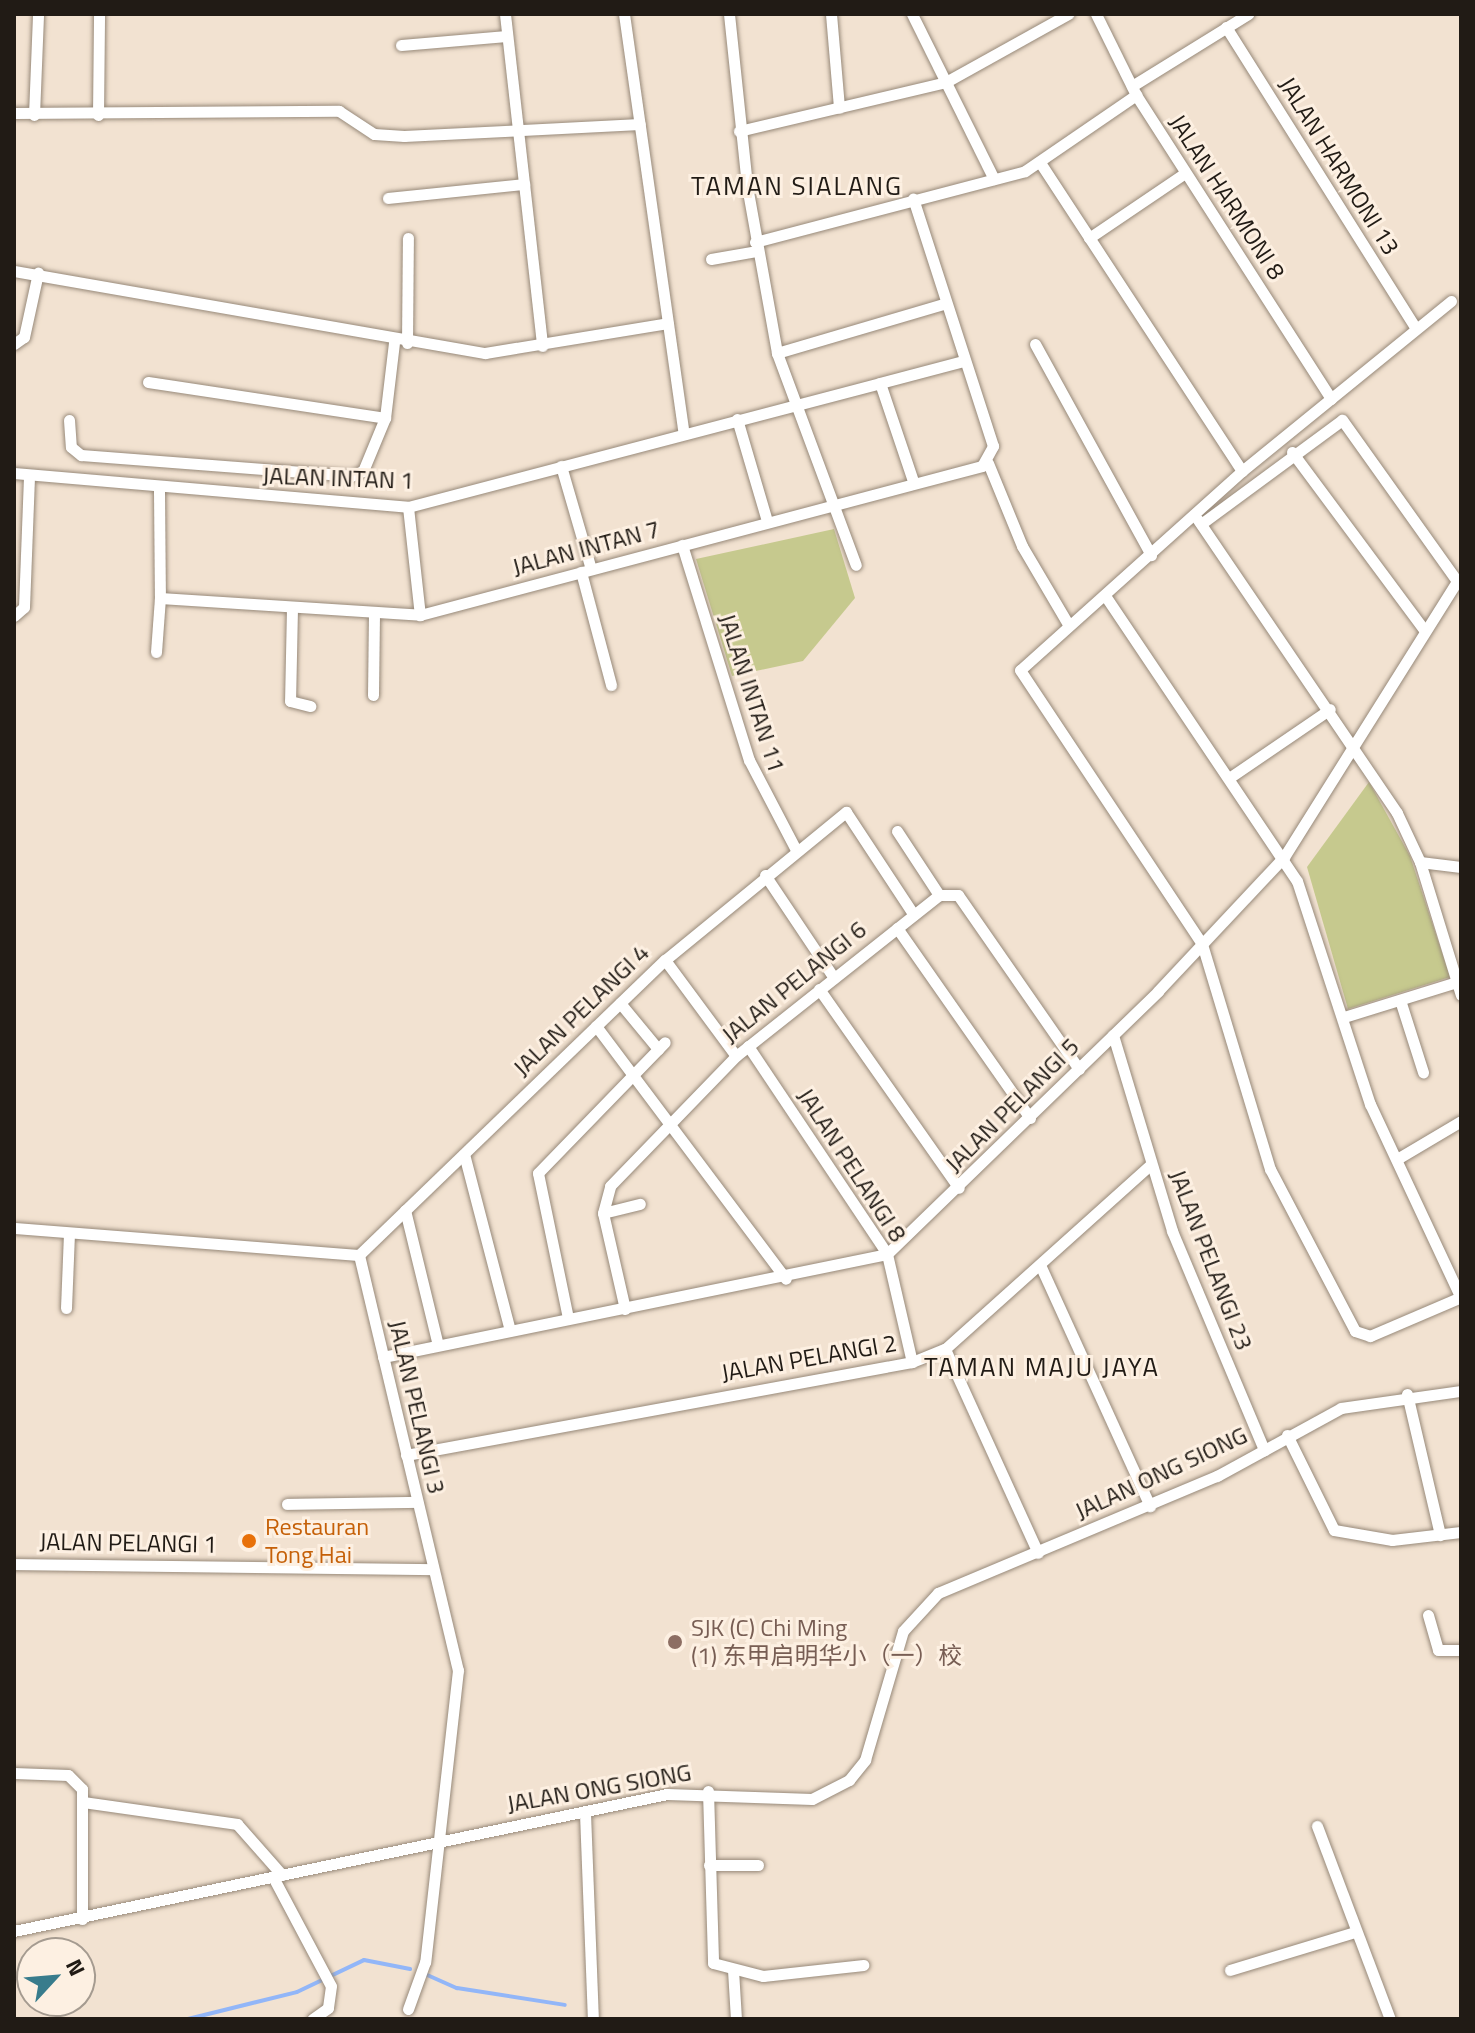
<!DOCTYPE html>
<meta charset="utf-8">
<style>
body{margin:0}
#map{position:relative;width:1475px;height:2033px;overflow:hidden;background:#f2e2d1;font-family:"Titillium Web","Noto Sans SC",sans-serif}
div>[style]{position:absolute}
.green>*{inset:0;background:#c6c98e}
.stream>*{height:4px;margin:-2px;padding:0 2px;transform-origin:2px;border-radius:2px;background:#92b6f8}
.roads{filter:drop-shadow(0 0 2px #978979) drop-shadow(0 0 2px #978979)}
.street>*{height:11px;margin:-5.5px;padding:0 5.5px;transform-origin:5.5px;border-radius:5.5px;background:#fff}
.dots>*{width:22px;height:22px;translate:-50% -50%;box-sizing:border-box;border:4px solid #fdf0e2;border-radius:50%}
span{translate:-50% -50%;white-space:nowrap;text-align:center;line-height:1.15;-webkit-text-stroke:6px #fdf0e2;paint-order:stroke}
.street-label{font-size:24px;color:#211b15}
.food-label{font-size:24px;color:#c56008}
.left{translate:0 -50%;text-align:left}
.education-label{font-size:24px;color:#785e54}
.neighbourhood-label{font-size:26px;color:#211b15;letter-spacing:2px}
.frame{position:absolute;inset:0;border:16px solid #211b15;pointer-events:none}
.north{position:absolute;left:16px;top:1937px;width:80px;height:80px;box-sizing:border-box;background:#fdf0e2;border:2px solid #a59b90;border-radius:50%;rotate:64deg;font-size:22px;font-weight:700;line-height:32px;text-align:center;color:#211b15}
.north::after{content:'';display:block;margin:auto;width:28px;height:36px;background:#387c8c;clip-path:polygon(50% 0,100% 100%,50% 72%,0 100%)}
</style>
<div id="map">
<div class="green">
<div style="clip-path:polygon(834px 529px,855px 598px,803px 661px,732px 676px,696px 559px)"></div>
<div style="clip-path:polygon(1369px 782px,1410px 856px,1450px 977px,1348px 1009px,1307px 867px)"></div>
</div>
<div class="stream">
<div style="left:425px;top:1974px;width:35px;rotate:24deg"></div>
<div style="left:457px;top:1988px;width:109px;rotate:8.9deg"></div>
<div style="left:188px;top:2019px;width:112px;rotate:-13.9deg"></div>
<div style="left:297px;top:1992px;width:74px;rotate:-25.5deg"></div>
<div style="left:364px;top:1960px;width:47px;rotate:11.1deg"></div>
</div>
<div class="roads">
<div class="street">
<div style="left:505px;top:14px;width:334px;rotate:83.6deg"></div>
<div style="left:624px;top:14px;width:424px;rotate:81.9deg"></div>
<div style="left:729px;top:14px;width:173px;rotate:84deg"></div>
<div style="left:747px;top:186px;width:170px;rotate:79.8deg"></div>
<div style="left:777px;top:353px;width:226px;rotate:69.6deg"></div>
<div style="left:831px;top:14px;width:94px;rotate:85.1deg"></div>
<div style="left:912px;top:14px;width:184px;rotate:63.6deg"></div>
<div style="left:1096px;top:14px;width:90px;rotate:63.7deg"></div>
<div style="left:1136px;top:95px;width:361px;rotate:57.3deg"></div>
<div style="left:1226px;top:27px;width:355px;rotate:57.8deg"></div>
<div style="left:401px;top:45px;width:106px;rotate:-4.9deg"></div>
<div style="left:1132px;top:86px;width:137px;rotate:-31.8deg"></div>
<div style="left:14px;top:113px;width:325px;rotate:-0.4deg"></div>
<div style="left:339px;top:111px;width:42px;rotate:33.3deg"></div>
<div style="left:374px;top:134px;width:30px;rotate:4deg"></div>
<div style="left:404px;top:136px;width:236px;rotate:-2.9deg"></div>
<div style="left:34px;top:115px;width:101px;rotate:-87.7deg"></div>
<div style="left:98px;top:115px;width:101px;rotate:-89.4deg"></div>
<div style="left:739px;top:131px;width:213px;rotate:-13.3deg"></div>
<div style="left:946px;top:82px;width:140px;rotate:-29.1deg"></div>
<div style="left:1041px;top:164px;width:367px;rotate:56.8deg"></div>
<div style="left:388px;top:198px;width:137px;rotate:-5.9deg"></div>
<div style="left:1089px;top:238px;width:116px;rotate:-34.1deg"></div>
<div style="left:755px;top:242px;width:279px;rotate:-14.7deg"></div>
<div style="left:1025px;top:171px;width:135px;rotate:-34.4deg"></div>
<div style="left:711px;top:259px;width:47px;rotate:-9.9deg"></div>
<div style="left:14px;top:271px;width:478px;rotate:9.9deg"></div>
<div style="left:485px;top:353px;width:185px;rotate:-9.3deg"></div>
<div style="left:1451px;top:301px;width:269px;rotate:140.9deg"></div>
<div style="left:1242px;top:471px;width:298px;rotate:138.1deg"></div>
<div style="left:1020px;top:670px;width:329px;rotate:56.4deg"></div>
<div style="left:1202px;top:944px;width:235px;rotate:73.2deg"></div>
<div style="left:1270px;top:1169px;width:183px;rotate:62.3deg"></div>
<div style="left:1355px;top:1331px;width:16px;rotate:18deg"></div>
<div style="left:1370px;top:1336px;width:99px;rotate:-23.2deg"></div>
<div style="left:407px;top:343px;width:105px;rotate:-89.5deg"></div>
<div style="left:14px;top:344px;width:12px;rotate:-35deg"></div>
<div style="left:24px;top:337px;width:66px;rotate:-77.7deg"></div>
<div style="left:1035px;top:344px;width:241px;rotate:61.2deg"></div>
<div style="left:777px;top:353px;width:174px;rotate:-16.4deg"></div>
<div style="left:148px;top:382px;width:240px;rotate:8.6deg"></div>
<div style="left:385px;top:418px;width:77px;rotate:-83.2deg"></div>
<div style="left:737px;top:419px;width:106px;rotate:73.6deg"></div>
<div style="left:69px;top:420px;width:27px;rotate:86deg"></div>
<div style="left:71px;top:447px;width:13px;rotate:39deg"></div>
<div style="left:81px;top:455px;width:271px;rotate:4.4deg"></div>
<div style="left:351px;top:476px;width:13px;rotate:-23deg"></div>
<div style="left:363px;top:471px;width:57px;rotate:-67.5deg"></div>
<div style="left:1292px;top:452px;width:223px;rotate:53.4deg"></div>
<div style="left:988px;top:463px;width:90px;rotate:67.7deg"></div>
<div style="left:1022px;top:546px;width:91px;rotate:59.5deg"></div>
<div style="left:561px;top:466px;width:107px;rotate:73.8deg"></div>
<div style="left:14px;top:473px;width:395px;rotate:4.9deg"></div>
<div style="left:408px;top:507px;width:488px;rotate:-14.7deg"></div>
<div style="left:913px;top:481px;width:103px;rotate:-108.6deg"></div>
<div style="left:880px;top:383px;width:86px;rotate:-14.8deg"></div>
<div style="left:159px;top:491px;width:107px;rotate:89.5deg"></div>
<div style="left:160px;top:598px;width:261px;rotate:3.7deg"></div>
<div style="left:420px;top:615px;width:581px;rotate:-14.85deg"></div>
<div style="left:982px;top:466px;width:23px;rotate:-61deg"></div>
<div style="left:993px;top:446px;width:260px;rotate:-107.9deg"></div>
<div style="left:408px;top:507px;width:109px;rotate:83.7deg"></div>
<div style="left:1198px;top:520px;width:354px;rotate:55.8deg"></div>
<div style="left:1397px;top:813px;width:54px;rotate:64.9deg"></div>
<div style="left:1420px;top:862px;width:139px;rotate:72.9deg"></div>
<div style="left:682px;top:545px;width:225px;rotate:72.7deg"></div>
<div style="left:749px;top:760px;width:99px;rotate:62.4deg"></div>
<div style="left:581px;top:572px;width:117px;rotate:75.1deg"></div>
<div style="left:1106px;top:597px;width:342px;rotate:56.1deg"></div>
<div style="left:1297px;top:881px;width:235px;rotate:71.9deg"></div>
<div style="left:1370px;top:1104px;width:214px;rotate:64.9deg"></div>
<div style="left:292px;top:608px;width:93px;rotate:91.2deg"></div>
<div style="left:290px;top:701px;width:21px;rotate:14deg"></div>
<div style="left:14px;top:616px;width:13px;rotate:-42deg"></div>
<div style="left:24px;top:607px;width:132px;rotate:-87.8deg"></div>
<div style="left:156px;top:652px;width:54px;rotate:-85.8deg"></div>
<div style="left:373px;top:695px;width:82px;rotate:-89.3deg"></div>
<div style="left:1229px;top:778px;width:122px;rotate:-34.3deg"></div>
<div style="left:897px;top:831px;width:77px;rotate:56.7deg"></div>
<div style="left:1420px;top:862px;width:41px;rotate:7deg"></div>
<div style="left:765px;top:875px;width:124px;rotate:56.2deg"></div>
<div style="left:897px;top:928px;width:232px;rotate:55deg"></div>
<div style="left:665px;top:960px;width:119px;rotate:53.5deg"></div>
<div style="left:819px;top:989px;width:243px;rotate:54.9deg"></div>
<div style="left:1400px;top:1000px;width:76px;rotate:72.3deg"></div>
<div style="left:620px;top:1003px;width:60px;rotate:50.4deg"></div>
<div style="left:1344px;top:1017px;width:118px;rotate:-17.2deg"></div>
<div style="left:596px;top:1026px;width:316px;rotate:53.1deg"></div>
<div style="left:1113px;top:1035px;width:205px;rotate:73.2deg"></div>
<div style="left:1172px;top:1231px;width:238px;rotate:67.2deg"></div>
<div style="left:748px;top:1046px;width:250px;rotate:56.2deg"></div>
<div style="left:887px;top:1254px;width:111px;rotate:77deg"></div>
<div style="left:464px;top:1154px;width:182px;rotate:75.4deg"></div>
<div style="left:1397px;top:1159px;width:74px;rotate:-30.7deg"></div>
<div style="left:405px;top:1210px;width:139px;rotate:76.3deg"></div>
<div style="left:603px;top:1213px;width:38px;rotate:-14deg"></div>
<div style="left:14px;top:1228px;width:346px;rotate:4.5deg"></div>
<div style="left:359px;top:1255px;width:425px;rotate:-44deg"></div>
<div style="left:665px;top:960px;width:234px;rotate:-39.3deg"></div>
<div style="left:846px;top:812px;width:123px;rotate:56.6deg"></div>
<div style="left:359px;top:1255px;width:427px;rotate:76.6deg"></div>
<div style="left:458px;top:1670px;width:294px;rotate:96.4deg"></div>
<div style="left:425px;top:1962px;width:50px;rotate:109.9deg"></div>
<div style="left:1041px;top:1267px;width:263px;rotate:65.5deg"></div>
<div style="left:66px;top:1308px;width:75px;rotate:-87.7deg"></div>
<div style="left:625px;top:1309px;width:98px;rotate:-102.9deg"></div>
<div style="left:603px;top:1213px;width:28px;rotate:-75deg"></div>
<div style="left:610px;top:1186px;width:181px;rotate:-45.9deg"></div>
<div style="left:736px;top:1056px;width:259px;rotate:-38.4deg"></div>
<div style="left:939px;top:895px;width:19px"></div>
<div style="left:958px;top:895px;width:212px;rotate:55.2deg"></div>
<div style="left:568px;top:1318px;width:148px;rotate:-101.7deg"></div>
<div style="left:538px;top:1173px;width:182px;rotate:-45.9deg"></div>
<div style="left:945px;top:1349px;width:224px;rotate:65.5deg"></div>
<div style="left:383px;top:1357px;width:514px;rotate:-11.55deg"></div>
<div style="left:887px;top:1254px;width:378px;rotate:-44.1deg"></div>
<div style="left:1158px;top:991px;width:184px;rotate:-46.8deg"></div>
<div style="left:1284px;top:857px;width:326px;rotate:-57.9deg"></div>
<div style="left:1457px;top:581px;width:198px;rotate:-125.5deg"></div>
<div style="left:1342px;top:420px;width:175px;rotate:143.6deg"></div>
<div style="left:1407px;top:1394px;width:145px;rotate:76.8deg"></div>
<div style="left:1287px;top:1435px;width:106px;rotate:63.7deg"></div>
<div style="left:1334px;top:1530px;width:59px;rotate:9.8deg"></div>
<div style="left:1392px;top:1540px;width:69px;rotate:-6.6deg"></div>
<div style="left:406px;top:1455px;width:514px;rotate:-10.41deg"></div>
<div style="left:912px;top:1362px;width:35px;rotate:-22deg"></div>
<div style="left:945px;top:1349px;width:277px;rotate:-41.9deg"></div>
<div style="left:287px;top:1504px;width:130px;rotate:-0.9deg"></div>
<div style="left:14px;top:1564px;width:419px;rotate:0.7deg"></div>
<div style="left:1428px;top:1615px;width:36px;rotate:74deg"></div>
<div style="left:1438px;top:1650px;width:23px"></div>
<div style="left:14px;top:1773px;width:54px;rotate:2.1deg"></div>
<div style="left:68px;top:1775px;width:20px;rotate:45deg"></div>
<div style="left:82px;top:1789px;width:130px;rotate:90deg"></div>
<div style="left:708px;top:1791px;width:172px;rotate:88.3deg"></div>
<div style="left:713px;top:1963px;width:52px;rotate:14.6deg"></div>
<div style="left:763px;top:1976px;width:101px;rotate:-6.3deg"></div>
<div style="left:83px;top:1802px;width:156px;rotate:8.1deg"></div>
<div style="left:237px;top:1824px;width:68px;rotate:48.6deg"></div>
<div style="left:585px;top:1813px;width:206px;rotate:87.8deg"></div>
<div style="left:1317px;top:1826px;width:206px;rotate:69.3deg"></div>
<div style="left:709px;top:1865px;width:49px"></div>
<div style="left:273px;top:1877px;width:123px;rotate:62deg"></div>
<div style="left:331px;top:1986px;width:22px;rotate:98deg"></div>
<div style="left:328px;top:2008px;width:19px;rotate:145deg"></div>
<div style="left:14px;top:1931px;width:667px;rotate:-11.85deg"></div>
<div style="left:667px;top:1794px;width:145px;rotate:2deg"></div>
<div style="left:812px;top:1799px;width:42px;rotate:-27.2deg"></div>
<div style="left:849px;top:1780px;width:26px;rotate:-51deg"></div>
<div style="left:865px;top:1760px;width:134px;rotate:-73.6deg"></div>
<div style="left:903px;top:1631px;width:52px;rotate:-47.4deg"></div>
<div style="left:938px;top:1593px;width:303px;rotate:-22.8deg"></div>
<div style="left:1217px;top:1476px;width:141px;rotate:-28.7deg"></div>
<div style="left:1341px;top:1408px;width:121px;rotate:-8.1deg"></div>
<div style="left:733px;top:1970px;width:49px;rotate:86.5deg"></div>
<div style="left:1230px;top:1970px;width:131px;rotate:-16.9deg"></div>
</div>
</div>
<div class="dots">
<div style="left:249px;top:1541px;background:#e8710a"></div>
<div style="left:675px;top:1642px;background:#8d6e63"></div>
</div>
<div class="street-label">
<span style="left:1339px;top:166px;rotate:58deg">JALAN HARMONI 13</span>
<span style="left:1227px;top:197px;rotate:57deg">JALAN HARMONI 8</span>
<span style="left:338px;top:478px;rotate:2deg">JALAN INTAN 1</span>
<span style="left:586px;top:548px;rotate:-15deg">JALAN INTAN 7</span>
<span style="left:752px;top:693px;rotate:72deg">JALAN INTAN 11</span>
<span style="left:794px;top:982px;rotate:-39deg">JALAN PELANGI 6</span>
<span style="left:581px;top:1010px;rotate:-44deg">JALAN PELANGI 4</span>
<span style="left:1012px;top:1105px;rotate:-45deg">JALAN PELANGI 5</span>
<span style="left:852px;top:1165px;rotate:57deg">JALAN PELANGI 8</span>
<span style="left:1211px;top:1260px;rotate:69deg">JALAN PELANGI 23</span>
<span style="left:809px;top:1358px;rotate:-10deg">JALAN PELANGI 2</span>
<span style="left:417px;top:1407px;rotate:77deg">JALAN PELANGI 3</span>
<span style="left:1161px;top:1473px;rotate:-25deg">JALAN ONG SIONG</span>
<span style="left:128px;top:1543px;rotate:1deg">JALAN PELANGI 1</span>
<span style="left:599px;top:1788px;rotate:-10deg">JALAN ONG SIONG</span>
</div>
<div class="food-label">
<span class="left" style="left:265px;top:1541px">Restauran<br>Tong Hai</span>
</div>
<div class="education-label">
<span class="left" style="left:691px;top:1642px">SJK (C) Chi Ming<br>(1) 东甲启明华小（一）校</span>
</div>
<div class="neighbourhood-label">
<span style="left:797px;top:186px">TAMAN SIALANG</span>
<span style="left:1042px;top:1367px">TAMAN MAJU JAYA</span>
</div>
<div class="frame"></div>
<div class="north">N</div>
</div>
